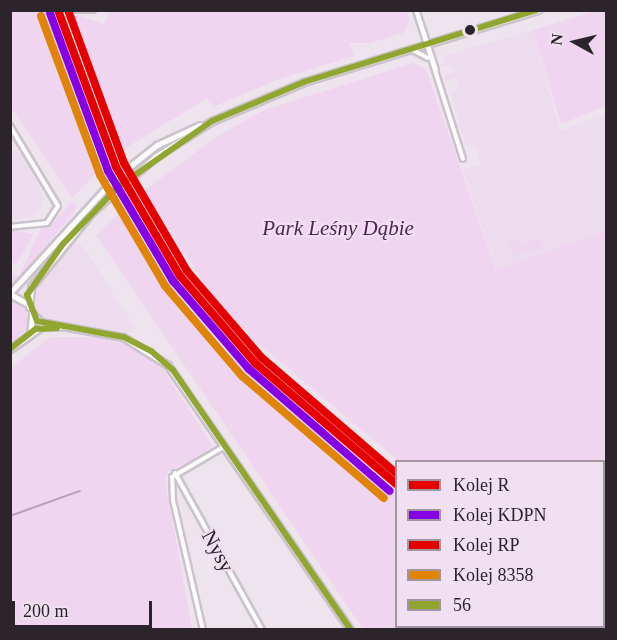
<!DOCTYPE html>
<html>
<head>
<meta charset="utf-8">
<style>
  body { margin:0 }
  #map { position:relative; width:617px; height:640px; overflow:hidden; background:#eee4ee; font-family:Georgia,serif }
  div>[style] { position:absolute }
  .built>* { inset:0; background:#eddcee }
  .green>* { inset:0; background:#f0d5f1 }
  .stream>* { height:1.5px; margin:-0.75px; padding:0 0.75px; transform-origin:0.75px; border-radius:0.75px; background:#ba9dbc }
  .roads { filter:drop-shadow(2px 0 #cbc3cb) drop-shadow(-2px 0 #cbc3cb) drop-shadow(0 2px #cbc3cb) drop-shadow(0 -2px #cbc3cb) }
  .minor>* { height:4px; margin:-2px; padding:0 2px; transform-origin:2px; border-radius:2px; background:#fcfbfc }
  .tertiary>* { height:4.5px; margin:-2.25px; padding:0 2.25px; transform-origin:2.25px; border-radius:2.25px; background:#fcfbfc }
  .bus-1>* { height:6px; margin:-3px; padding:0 3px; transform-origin:3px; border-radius:3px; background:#90a630 }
  .rail-1>* { height:8px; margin:-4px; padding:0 4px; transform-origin:4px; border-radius:4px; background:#e50000 }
  .rail-2>* { height:8px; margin:-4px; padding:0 4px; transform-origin:4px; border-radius:4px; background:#8500e5 }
  .rail-3>* { height:8px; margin:-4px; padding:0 4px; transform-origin:4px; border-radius:4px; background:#e50000 }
  .rail-4>* { height:8px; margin:-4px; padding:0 4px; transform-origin:4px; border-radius:4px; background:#df8406 }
  .dots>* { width:16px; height:16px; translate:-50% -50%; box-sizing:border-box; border:3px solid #f1e0f2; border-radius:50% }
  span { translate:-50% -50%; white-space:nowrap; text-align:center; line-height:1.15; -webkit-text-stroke:4.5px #f1e0f2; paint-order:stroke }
  .park-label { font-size:21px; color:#532257; font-style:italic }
  .street-label { font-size:21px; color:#2b252b }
  .frame { position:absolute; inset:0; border:12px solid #2b252b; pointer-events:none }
  .legend { position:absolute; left:395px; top:460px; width:210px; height:168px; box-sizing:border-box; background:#f1e0f2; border:2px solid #a295a2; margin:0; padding:8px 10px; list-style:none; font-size:18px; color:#2b252b }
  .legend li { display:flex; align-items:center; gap:12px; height:30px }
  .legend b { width:30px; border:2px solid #a295a2 }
  .north { position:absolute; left:545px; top:12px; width:60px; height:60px; -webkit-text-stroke:4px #f1e0f2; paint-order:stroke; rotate:278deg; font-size:16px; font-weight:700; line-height:24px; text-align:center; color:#2b252b }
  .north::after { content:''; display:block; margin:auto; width:21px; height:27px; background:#2b252b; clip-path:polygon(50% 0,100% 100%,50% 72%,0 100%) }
  .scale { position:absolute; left:12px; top:601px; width:140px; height:27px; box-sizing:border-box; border:3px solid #2b252b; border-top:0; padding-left:8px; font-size:18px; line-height:21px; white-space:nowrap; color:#2b252b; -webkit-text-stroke:4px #f1e0f2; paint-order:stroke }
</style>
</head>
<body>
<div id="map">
  <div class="built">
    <div style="clip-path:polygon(533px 30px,560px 131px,606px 113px,606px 231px,497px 270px,463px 170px,481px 164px,474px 145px,466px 145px,450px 92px,459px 89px,456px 79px,446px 82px,444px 75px,453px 73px,450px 65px,441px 66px,446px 55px)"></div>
    <div style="clip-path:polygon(91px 90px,133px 190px,191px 280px,250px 346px,396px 471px,396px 487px,271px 380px,195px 300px,126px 193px,84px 92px)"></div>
    <div style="clip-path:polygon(17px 149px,36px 178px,44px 201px,38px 213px,19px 219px,11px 219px,10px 150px)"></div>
    <div style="clip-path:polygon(73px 240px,83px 247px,135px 327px,132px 333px,44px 319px,37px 313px,32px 293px)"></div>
  </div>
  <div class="green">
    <div style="clip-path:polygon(110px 10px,407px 10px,410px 20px,403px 33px,369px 43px,349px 43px,354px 56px,280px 79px,215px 106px,206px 99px,124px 149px,70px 13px,104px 24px)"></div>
    <div style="clip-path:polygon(598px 10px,606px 11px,606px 106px,561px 124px,533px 30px)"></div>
    <div style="clip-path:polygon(10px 11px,46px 11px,100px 169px,72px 198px,11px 107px)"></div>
    <div style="clip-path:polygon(413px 63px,426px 69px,496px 270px,606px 231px,606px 628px,604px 462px,399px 461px,255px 341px,209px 291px,144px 191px,219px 135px,264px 110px)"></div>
    <div style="clip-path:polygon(73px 201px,77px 208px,11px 289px,11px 265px,12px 275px,20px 275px,40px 229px,54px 222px)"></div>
    <div style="clip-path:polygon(121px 212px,154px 267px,226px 351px,396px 496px,396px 626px,485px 627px,363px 629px,96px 235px)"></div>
    <div style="clip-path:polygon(11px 230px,34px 234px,16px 265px,11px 260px)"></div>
    <div style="clip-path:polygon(505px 236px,509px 243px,519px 239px,522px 245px,540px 238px,543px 248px,515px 256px)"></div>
    <div style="clip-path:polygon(11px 298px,24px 306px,29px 321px,25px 336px,11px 346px)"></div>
    <div style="clip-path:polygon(50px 337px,94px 337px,127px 345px,161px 366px,212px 445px,201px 456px,168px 472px,165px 481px,192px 629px,11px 629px,11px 368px)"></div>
  </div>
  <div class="stream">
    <div style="left:10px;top:516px;width:74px;rotate:-19.7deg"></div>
  </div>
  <div class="roads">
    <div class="minor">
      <div style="left:69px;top:10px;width:24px"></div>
      <div style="left:416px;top:10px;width:156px;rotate:72.5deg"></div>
      <div style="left:417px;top:12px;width:61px;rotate:71.9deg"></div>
      <div style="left:411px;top:49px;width:19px;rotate:28deg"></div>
      <div style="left:10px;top:126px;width:93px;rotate:59deg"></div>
      <div style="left:58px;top:206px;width:20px;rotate:123deg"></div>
      <div style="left:47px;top:223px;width:37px;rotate:174deg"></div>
      <div style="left:175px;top:473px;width:179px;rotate:61deg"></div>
      <div style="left:203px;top:630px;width:133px;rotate:-103deg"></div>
      <div style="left:173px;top:500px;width:23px;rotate:-92deg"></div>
      <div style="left:172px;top:477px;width:61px;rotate:-30.3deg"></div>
    </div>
    <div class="tertiary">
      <div style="left:10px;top:293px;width:154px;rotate:-47.6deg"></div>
      <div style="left:114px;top:179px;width:55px;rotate:-38.3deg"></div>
      <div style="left:157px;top:145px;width:47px;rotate:-24.9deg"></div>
      <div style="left:10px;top:294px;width:18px;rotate:29deg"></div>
      <div style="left:29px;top:307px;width:20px;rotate:-84deg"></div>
      <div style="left:31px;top:287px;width:97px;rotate:-50.9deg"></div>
      <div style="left:92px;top:212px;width:84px;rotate:-41.1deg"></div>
      <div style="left:155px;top:157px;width:67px;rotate:-32.3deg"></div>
      <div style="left:212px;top:121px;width:100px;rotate:-23deg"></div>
      <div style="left:304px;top:82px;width:245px;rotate:-17.1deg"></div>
      <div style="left:32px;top:313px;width:13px;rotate:45deg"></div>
      <div style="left:41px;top:322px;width:83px;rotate:10.4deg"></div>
      <div style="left:123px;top:337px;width:53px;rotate:31.9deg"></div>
      <div style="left:168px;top:365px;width:322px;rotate:55.4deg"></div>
      <div style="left:31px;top:334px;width:11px;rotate:-34deg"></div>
      <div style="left:40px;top:328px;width:20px"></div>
      <div style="left:10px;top:349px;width:24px;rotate:-35deg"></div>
      <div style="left:30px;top:335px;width:19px;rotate:-84deg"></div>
    </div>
  </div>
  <div class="bus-1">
    <div style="left:10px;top:349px;width:33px;rotate:-38deg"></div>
    <div style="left:36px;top:329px;width:21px;rotate:-3deg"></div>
    <div style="left:351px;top:630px;width:315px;rotate:-124.4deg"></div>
    <div style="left:173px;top:370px;width:29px;rotate:-139deg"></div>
    <div style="left:151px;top:351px;width:31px;rotate:-153deg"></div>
    <div style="left:123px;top:337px;width:87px;rotate:-169.5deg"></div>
    <div style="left:37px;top:321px;width:28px;rotate:-111deg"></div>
    <div style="left:27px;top:295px;width:62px;rotate:-54.8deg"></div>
    <div style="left:63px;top:244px;width:79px;rotate:-46deg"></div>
    <div style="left:118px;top:187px;width:115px;rotate:-35.1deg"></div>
    <div style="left:212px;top:121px;width:100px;rotate:-23deg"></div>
    <div style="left:304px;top:82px;width:243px;rotate:-17.2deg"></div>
  </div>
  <div class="rail-1">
    <div style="left:58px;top:10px;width:167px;rotate:69.7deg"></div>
    <div style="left:116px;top:167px;width:126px;rotate:59.6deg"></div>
    <div style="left:180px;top:276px;width:115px;rotate:49.2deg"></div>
    <div style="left:255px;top:363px;width:186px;rotate:40.6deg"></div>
  </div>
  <div class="rail-2">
    <div style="left:50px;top:13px;width:168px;rotate:69.8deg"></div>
    <div style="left:108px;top:171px;width:128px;rotate:59.4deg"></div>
    <div style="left:173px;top:281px;width:116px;rotate:49.2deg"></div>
    <div style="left:249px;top:369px;width:186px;rotate:40.9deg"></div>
  </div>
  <div class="rail-3">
    <div style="left:68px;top:10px;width:163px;rotate:69.9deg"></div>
    <div style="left:124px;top:163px;width:125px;rotate:59.7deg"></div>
    <div style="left:187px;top:271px;width:113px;rotate:49.3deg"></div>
    <div style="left:261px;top:357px;width:178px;rotate:40.7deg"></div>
  </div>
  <div class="rail-4">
    <div style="left:41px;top:16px;width:170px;rotate:69.6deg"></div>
    <div style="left:100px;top:175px;width:129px;rotate:59.6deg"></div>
    <div style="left:165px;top:286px;width:118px;rotate:49.5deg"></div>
    <div style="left:242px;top:376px;width:187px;rotate:40.7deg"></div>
  </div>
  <div class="dots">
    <div style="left:470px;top:30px;background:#2b252b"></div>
  </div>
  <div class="park-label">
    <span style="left:338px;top:228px">Park Leśny Dąbie</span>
  </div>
  <div class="street-label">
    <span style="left:218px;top:551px;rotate:61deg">Nysy</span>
  </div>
  <div class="frame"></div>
  <ul class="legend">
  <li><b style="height:8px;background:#e50000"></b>Kolej R</li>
  <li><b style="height:8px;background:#8500e5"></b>Kolej KDPN</li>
  <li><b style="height:8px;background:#e50000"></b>Kolej RP</li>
  <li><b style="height:8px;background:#df8406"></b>Kolej 8358</li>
  <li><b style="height:8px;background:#90a630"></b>56</li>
  </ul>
  <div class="north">N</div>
  <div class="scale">200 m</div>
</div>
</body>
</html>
